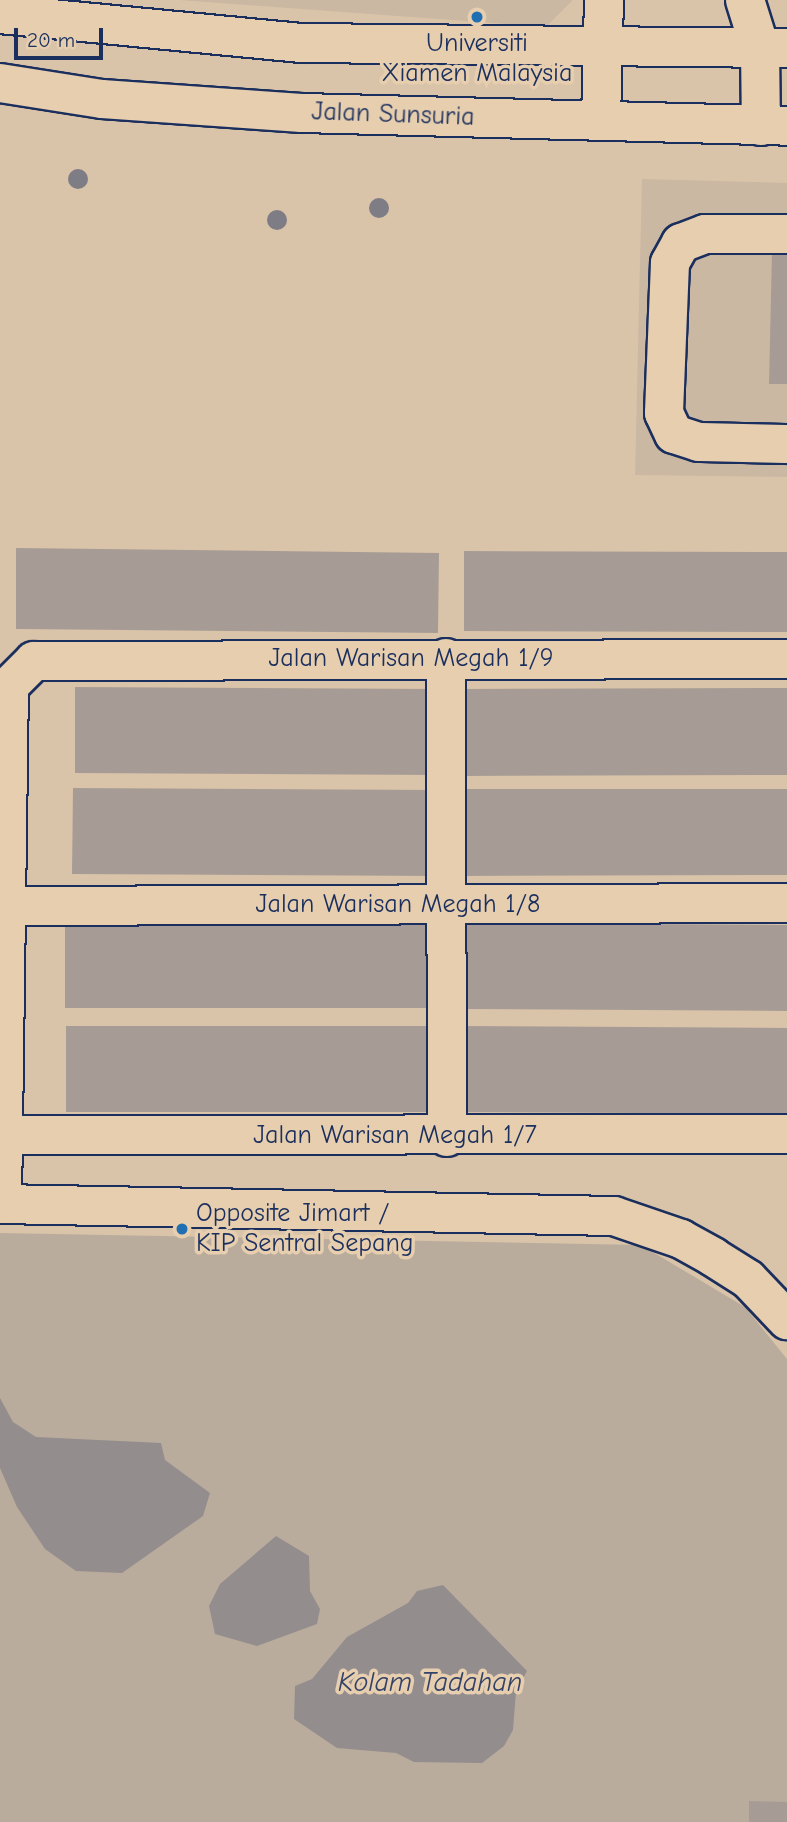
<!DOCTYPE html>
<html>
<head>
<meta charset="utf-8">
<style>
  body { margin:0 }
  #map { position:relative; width:787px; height:1822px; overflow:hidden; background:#dac4a9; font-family:"Comic Neue",sans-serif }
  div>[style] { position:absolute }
  .built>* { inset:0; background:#cbb8a3 }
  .green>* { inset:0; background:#baac9c }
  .water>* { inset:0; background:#948d8e }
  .building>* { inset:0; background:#a79c95 }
  .roads { filter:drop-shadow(2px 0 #1b2f5e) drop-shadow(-2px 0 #1b2f5e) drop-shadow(0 2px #1b2f5e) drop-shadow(0 -2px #1b2f5e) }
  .minor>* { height:38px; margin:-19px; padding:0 19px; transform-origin:19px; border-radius:19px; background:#e6ceae }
  .trees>* { width:20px; height:20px; margin:-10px; border-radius:50%; background:#7e7c85 }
  .dots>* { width:19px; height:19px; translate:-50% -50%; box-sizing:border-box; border:4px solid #e6ceae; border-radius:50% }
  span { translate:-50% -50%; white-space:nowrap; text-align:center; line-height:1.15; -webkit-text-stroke:7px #e6ceae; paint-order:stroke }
  .poi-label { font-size:26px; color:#1b2f5e }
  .left { translate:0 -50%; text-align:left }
  .street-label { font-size:26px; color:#1b2f5e }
  .water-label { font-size:28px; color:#334268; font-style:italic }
  .scale { position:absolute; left:14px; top:28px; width:89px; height:32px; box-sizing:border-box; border:4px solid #1b2f5e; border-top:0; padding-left:9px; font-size:21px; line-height:24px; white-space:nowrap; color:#1b2f5e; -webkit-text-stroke:5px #e6ceae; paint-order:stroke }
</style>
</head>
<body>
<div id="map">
  <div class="built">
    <div style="clip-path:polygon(179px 0,573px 0,546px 27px)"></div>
    <div style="clip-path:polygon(642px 179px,787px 183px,787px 477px,635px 475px)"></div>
  </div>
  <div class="green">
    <div style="clip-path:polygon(0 1233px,641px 1245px,745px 1307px,787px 1359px,787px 1822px,0 1822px)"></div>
  </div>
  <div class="water">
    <div style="clip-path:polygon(0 1398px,13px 1422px,36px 1437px,161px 1443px,165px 1460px,210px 1493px,203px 1516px,122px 1573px,76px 1571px,45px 1549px,17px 1507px,0 1468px)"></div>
    <div style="clip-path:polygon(276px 1536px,309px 1556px,310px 1591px,320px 1609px,317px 1624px,257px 1646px,215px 1634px,209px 1606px,220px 1584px)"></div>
    <div style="clip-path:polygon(443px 1585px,527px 1671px,516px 1691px,513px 1730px,504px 1746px,482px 1763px,414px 1762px,396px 1753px,337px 1748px,294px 1719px,295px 1686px,312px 1679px,347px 1637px,408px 1603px,417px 1591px)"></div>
  </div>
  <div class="building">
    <div style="clip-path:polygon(772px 251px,787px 251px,787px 384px,769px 384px)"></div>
    <div style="clip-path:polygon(16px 548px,439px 553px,438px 633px,16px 629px)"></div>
    <div style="clip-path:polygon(464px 551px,787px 552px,787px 632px,464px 631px)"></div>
    <div style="clip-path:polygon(75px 687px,439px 689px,439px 775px,75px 773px)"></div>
    <div style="clip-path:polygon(787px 688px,787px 775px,463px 776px,463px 689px)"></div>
    <div style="clip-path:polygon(73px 788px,437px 790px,436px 876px,72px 874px)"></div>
    <div style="clip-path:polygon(464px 789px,787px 789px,787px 875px,464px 876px)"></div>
    <div style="clip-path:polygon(65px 922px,440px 922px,440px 1008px,65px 1008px)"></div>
    <div style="clip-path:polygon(464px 923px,787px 925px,787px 1011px,463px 1009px)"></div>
    <div style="clip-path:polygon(66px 1026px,441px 1026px,441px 1112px,66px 1112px)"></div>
    <div style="clip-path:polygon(463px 1026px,787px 1028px,787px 1114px,462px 1112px)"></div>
    <div style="clip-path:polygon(749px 1801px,787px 1802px,787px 1822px,749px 1822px)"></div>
  </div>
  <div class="roads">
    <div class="minor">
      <div style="left:745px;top:0;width:50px;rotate:72.6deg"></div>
      <div style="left:760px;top:48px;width:78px;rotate:89.3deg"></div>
      <div style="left:0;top:14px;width:304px;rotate:5.5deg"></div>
      <div style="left:303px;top:43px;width:484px;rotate:0.6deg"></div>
      <div style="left:0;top:83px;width:103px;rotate:8.9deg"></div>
      <div style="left:102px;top:99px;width:200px;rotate:4deg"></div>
      <div style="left:302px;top:113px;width:485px;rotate:1.5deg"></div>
      <div style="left:601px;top:121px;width:121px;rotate:-88.6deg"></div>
      <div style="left:787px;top:234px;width:82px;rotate:180deg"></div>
      <div style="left:705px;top:234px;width:26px;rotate:159deg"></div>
      <div style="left:681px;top:243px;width:23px;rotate:119deg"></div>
      <div style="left:670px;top:263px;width:150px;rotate:92.3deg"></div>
      <div style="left:664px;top:413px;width:23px;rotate:65deg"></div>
      <div style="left:674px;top:434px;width:26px;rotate:18deg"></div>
      <div style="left:699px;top:442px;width:88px;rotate:1.3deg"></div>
      <div style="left:446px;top:658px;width:479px;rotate:89.9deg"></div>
      <div style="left:9px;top:906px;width:778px;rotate:-0.22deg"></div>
      <div style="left:2px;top:1135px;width:785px;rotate:-0.07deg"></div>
      <div style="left:0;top:1204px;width:614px;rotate:1.12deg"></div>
      <div style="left:614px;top:1216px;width:71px;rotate:18.9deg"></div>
      <div style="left:681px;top:1239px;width:37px;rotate:29deg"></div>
      <div style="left:713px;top:1257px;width:41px;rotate:32.2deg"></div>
      <div style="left:748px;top:1279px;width:57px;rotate:46.4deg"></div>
      <div style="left:2px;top:1204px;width:518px;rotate:-89.23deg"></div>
      <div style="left:9px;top:686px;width:35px;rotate:-45deg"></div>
      <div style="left:34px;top:661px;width:753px;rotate:-0.15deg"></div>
    </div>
  </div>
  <div class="trees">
    <div style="left:78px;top:179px"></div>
    <div style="left:379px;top:208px"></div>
    <div style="left:277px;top:220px"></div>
  </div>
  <div class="dots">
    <div style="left:477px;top:17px;background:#1f6fb2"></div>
    <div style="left:182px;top:1229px;background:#1f6fb2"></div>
  </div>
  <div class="poi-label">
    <span style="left:477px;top:59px">Universiti<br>Xiamen Malaysia</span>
    <span class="left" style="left:196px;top:1229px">Opposite Jimart /<br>KIP Sentral Sepang</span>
  </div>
  <div class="street-label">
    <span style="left:393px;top:115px;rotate:2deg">Jalan Sunsuria</span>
    <span style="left:411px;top:659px">Jalan Warisan Megah 1/9</span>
    <span style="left:398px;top:905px">Jalan Warisan Megah 1/8</span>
    <span style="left:395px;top:1136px">Jalan Warisan Megah 1/7</span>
  </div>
  <div class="water-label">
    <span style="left:430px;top:1682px">Kolam Tadahan</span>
  </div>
  <div class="scale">20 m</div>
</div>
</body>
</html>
